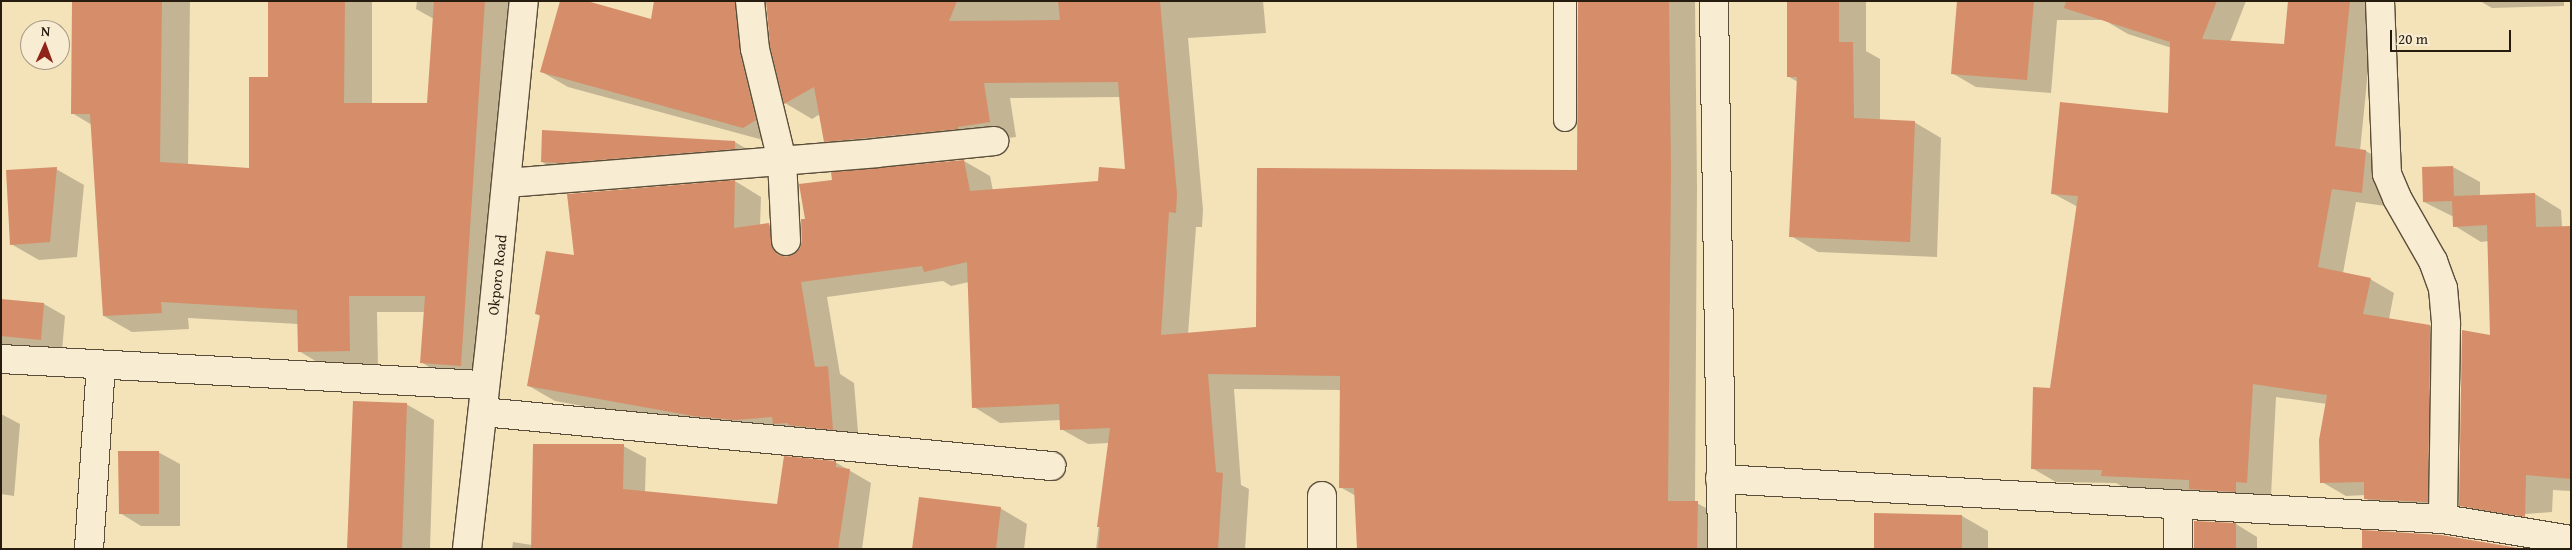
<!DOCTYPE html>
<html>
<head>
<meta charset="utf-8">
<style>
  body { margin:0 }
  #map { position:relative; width:2572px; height:550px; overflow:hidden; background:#f4e2b9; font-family:"Gentium Book Plus",serif }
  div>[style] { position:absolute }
  .shadow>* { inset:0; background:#0003 }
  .building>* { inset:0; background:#d58e69 }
  .roads { filter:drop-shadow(1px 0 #5a4e3a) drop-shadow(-1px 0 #5a4e3a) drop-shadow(0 1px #5a4e3a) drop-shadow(0 -1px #5a4e3a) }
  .lane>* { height:22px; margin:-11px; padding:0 11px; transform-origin:11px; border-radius:11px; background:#f8ecd2 }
  .street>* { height:28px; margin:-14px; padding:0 14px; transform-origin:14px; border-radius:14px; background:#f8ecd2 }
  .secondary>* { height:28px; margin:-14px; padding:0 14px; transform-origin:14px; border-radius:14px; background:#f8ecd2 }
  span { translate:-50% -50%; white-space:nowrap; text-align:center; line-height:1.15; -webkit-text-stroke:4.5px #f8ecd2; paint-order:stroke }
  .street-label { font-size:15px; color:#261c0f }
  .frame { position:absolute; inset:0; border:2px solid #261c0f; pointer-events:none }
  .north { position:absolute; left:20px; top:20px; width:50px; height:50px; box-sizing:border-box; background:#f8ecd2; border:1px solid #a49984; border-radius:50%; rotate:2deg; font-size:14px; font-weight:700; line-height:20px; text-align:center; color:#261c0f }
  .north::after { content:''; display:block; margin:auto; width:18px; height:22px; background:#8f2418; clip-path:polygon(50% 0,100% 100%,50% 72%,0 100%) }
  .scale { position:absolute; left:2390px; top:30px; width:121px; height:22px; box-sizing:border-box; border:2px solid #261c0f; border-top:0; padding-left:6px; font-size:15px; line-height:18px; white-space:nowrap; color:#261c0f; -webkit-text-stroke:4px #f8ecd2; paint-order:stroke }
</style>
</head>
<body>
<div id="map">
  <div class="shadow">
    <div style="clip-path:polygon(74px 1px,190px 1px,188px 165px,251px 169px,269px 78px,269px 1px,372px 1px,372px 104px,428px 104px,434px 19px,416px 9px,417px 1px,514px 1px,488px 381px,449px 379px,421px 362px,425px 312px,377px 312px,378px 366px,327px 368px,299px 351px,298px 324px,188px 318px,189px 329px,132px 332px,104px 316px,92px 125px,72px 113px)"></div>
    <div style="clip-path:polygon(655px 1px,1263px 1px,1266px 33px,1188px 38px,1203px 210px,1202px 227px,1196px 227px,1188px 334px,1257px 328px,1578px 171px,1579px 1px,1695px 1px,1697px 187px,1695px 502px,1724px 518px,1723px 549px,1358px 549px,1356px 496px,1340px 487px,1341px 390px,1234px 389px,1241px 485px,1249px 489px,1245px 549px,1096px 549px,1109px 443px,1088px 444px,1061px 429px,1061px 420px,1000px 423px,974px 407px,969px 282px,951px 286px,943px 281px,827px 297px,840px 374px,854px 383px,859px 444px,721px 431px,555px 401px,529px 386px,541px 317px,536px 313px,575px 257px,735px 181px,761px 197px,760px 226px,769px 225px,796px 240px,797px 253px,801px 248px,802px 221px,964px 161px,990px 176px,993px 191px,1099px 182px,1127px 170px,1121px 97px,1010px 98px,1016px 137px,852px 156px,825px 141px,820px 114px,812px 119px,785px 103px,772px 46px,767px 4px,762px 9px,770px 142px,568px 87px,542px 72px,652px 21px)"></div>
    <div style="clip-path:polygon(1789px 1px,1866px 1px,1866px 51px,1880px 59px,1880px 120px,1914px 122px,1941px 138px,1937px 257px,1818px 252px,1791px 236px,1798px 82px,1789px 77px)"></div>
    <div style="clip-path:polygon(1958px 1px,2246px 1px,2230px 42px,2285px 46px,2289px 1px,2375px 1px,2360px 151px,2366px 151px,2390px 165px,2386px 206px,2356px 202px,2343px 273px,2370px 279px,2394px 293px,2389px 319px,2430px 326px,2454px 340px,2451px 516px,2389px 512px,2365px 498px,2365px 495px,2346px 496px,2322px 482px,2327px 404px,2276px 397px,2271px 496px,2127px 489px,2116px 483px,2056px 482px,2032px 468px,2051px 389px,2078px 207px,2052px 193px,2169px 114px,2172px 48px,2128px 34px,2104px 20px,2057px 20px,2051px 93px,1976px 87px,1952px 73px)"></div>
    <div style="clip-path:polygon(2480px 1px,2564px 1px,2564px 6px,2492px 8px)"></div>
    <div style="clip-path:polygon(544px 131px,735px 142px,755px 154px,563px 173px,542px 162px)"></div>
    <div style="clip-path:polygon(2453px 167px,2480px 182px,2480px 196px,2535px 194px,2561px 210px,2562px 227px,2571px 227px,2571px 491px,2553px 490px,2552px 512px,2487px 517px,2460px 501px,2491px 336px,2489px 241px,2481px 242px,2455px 226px,2454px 217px,2424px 202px,2423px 168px)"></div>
    <div style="clip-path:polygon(56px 169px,84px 185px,77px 257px,39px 260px,11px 244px)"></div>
    <div style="clip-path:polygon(1px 300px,44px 304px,65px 316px,62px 351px,1px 345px)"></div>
    <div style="clip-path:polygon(406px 404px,434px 420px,430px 549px,348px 549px)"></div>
    <div style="clip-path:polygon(1px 414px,20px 424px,14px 496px,1px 494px)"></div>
    <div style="clip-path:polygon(623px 446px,646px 458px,645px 492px,778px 506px,835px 462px,871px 483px,862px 549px,512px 549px,513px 542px,532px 545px)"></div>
    <div style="clip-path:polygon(158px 452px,180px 464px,180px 526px,141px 526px,120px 513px)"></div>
    <div style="clip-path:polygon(1000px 508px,1027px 524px,1024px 549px,914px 549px)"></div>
    <div style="clip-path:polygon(1875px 515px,1962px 516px,1988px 531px,1988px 549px,1875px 549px)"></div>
    <div style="clip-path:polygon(2236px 524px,2257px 537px,2257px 549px,2195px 549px)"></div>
  </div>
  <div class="building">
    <div style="clip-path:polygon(72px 1px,162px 1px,160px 162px,249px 168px,249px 77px,268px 77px,268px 1px,345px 1px,344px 103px,427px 103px,434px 1px,485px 1px,461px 366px,420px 363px,425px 296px,349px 296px,350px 351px,298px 352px,297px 310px,161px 302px,162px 313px,103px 316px,90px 114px,71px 114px)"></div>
    <div style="clip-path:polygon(560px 1px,587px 1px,651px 19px,654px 1px,735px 1px,740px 53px,756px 120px,743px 128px,540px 72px)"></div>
    <div style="clip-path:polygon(766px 1px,957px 1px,949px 21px,1060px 20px,1058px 1px,1160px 1px,1177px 194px,1176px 213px,1169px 212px,1161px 335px,1256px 327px,1257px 168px,1577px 170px,1578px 1px,1669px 1px,1671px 171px,1668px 501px,1698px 501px,1697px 549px,1357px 549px,1354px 488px,1339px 488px,1340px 376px,1208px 374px,1216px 472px,1223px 473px,1218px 549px,1098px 549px,1100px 527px,1097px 527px,1110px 428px,1060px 430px,1059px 404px,972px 408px,967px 262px,924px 272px,922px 266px,801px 282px,815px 367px,828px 366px,833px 430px,788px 425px,788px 423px,773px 424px,772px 417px,735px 420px,693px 416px,527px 386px,540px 315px,535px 314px,546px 251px,574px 255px,567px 194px,735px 180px,734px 228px,769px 223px,773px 249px,778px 255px,786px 257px,795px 254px,800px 248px,802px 241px,801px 219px,805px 219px,799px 184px,832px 180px,831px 172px,964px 160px,970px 191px,1098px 181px,1099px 167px,1125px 169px,1118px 82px,984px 83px,990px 122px,958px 127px,958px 129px,824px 142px,814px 87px,784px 104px,770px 46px)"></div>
    <div style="clip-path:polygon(1787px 1px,1839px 1px,1839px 42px,1853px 42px,1854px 118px,1915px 121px,1910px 242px,1789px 237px,1797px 77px,1787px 77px)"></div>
    <div style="clip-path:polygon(1957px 1px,2034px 1px,2027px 80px,1951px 74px)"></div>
    <div style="clip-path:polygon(2066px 1px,2217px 1px,2202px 39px,2284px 44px,2288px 1px,2350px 1px,2335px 146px,2366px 150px,2362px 193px,2332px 189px,2318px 267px,2371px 278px,2363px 314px,2430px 325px,2428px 502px,2364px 499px,2364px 482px,2320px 483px,2319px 440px,2327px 395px,2253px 384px,2247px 483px,2236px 482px,2236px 492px,2189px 489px,2189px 480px,2101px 476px,2102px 470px,2031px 469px,2033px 387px,2050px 388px,2078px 196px,2051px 194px,2060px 102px,2168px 113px,2170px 42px,2064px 8px)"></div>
    <div style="clip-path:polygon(542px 130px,735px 141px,735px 149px,561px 163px,541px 162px)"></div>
    <div style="clip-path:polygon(2453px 166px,2454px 196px,2535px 193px,2536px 227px,2571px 226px,2571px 479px,2526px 475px,2525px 517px,2459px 506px,2462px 330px,2490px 335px,2487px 225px,2453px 227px,2452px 201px,2423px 202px,2422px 167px)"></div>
    <div style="clip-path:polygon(57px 167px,50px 242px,10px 245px,6px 170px)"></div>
    <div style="clip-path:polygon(1px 299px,44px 303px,41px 340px,1px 336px)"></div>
    <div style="clip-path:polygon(353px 401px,407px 403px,402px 549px,347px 549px)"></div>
    <div style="clip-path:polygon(533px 444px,624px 444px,623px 489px,777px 504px,784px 456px,836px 461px,836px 467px,850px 469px,838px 549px,531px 549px)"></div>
    <div style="clip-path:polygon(118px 451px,159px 451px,159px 514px,119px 514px)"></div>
    <div style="clip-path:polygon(919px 497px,1001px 507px,996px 549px,912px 549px)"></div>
    <div style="clip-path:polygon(1874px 513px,1962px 515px,1962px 549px,1874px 549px)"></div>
    <div style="clip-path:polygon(2194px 521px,2236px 523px,2236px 549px,2194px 549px)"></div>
    <div style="clip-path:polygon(2362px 530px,2441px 535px,2524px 549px,2362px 549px)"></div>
  </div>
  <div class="roads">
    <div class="lane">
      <div style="left:1565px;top:120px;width:119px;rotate:-90deg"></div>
    </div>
    <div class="street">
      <div style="left:750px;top:1px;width:48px;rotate:84.1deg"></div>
      <div style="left:755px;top:49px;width:115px;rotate:76.4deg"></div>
      <div style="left:782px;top:161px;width:80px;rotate:87.1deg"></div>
      <div style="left:1714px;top:1px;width:548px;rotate:89.16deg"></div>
      <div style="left:2380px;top:1px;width:173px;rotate:87.7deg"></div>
      <div style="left:2387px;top:174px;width:26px;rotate:67deg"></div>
      <div style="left:2397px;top:198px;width:73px;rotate:60.3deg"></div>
      <div style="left:2433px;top:261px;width:29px;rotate:70deg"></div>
      <div style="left:2443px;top:288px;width:36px;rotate:85deg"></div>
      <div style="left:2446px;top:324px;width:195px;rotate:90.9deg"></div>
      <div style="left:507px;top:183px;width:370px;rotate:-4.6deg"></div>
      <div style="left:876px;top:153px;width:119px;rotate:-5.8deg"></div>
      <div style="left:1px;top:359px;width:485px;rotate:3.1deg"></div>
      <div style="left:483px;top:412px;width:571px;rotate:5.43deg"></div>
      <div style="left:1720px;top:479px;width:724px;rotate:3.17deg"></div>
      <div style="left:2443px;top:519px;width:130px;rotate:9.3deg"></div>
      <div style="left:89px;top:549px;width:185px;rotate:-86.3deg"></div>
      <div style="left:1322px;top:549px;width:53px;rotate:-90deg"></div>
      <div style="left:2178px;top:549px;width:44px;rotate:-90deg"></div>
    </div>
    <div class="secondary">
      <div style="left:467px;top:549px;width:215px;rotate:-83.6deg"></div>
      <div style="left:491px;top:335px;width:336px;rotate:-84.4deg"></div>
    </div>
  </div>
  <div class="street-label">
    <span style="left:497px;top:275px;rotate:-84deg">Okporo Road</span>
  </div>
  <div class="frame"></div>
  <div class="north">N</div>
  <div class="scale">20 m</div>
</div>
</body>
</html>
